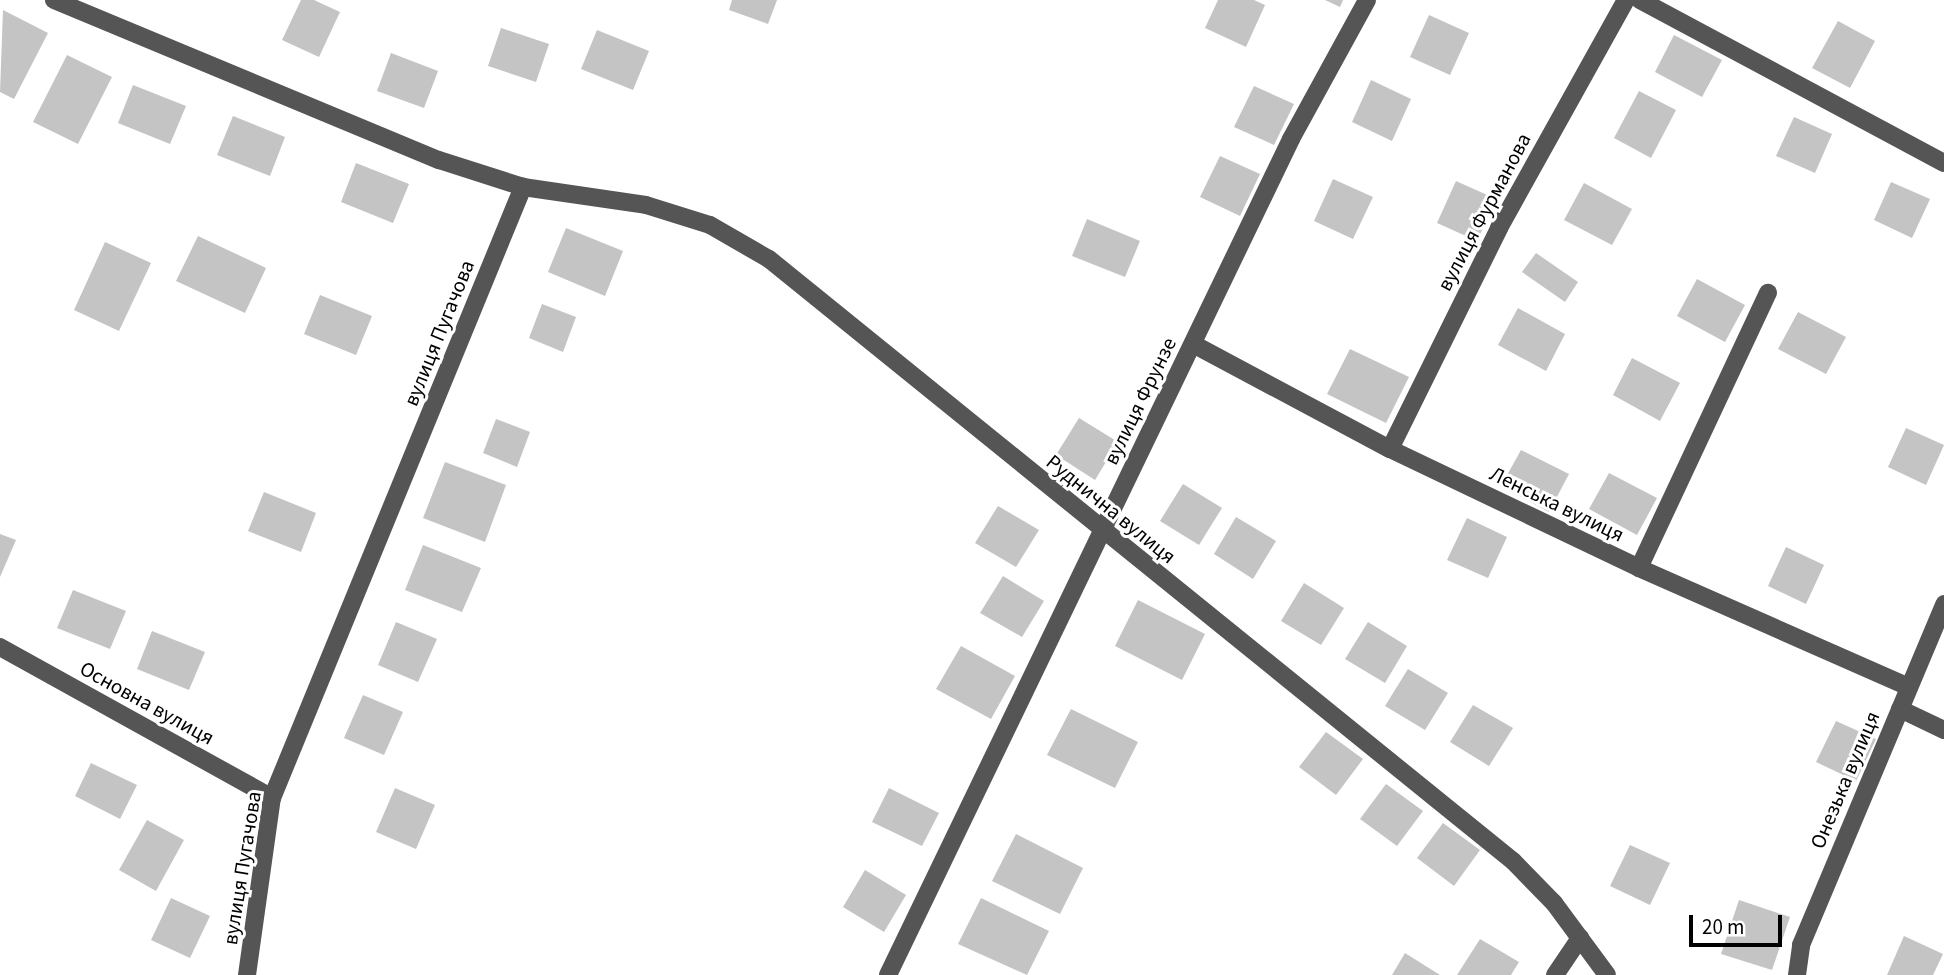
<!DOCTYPE html>
<html>
<head>
<meta charset="utf-8">
<style>
  body { margin:0 }
  #map { position:relative; width:1944px; height:975px; overflow:hidden; background:#fff; font-family:"Source Sans 3",sans-serif }
  div>[style] { position:absolute }
  .building>* { inset:0; background:#c4c4c4 }
  .minor>* { height:18px; margin:-9px; padding:0 9px; transform-origin:9px; border-radius:9px; background:#555 }
  span { translate:-50% -50%; white-space:nowrap; text-align:center; line-height:1.15; -webkit-text-stroke:6px #fff; paint-order:stroke }
  .street-label { font-size:21px; color:#000 }
  .scale { position:absolute; left:1689px; top:915px; width:93px; height:32px; box-sizing:border-box; border:4px solid #000; border-top:0; padding-left:9px; font-size:21px; line-height:24px; white-space:nowrap; color:#000; -webkit-text-stroke:5px #fff; paint-order:stroke }
</style>
</head>
<body>
<div id="map">
  <div class="building">
    <div style="clip-path:polygon(301px 0,314px 0,340px 12px,319px 57px,282px 40px)"></div>
    <div style="clip-path:polygon(732px 0,777px 0,768px 24px,729px 10px)"></div>
    <div style="clip-path:polygon(1218px 0,1254px 0,1265px 5px,1246px 47px,1205px 28px)"></div>
    <div style="clip-path:polygon(1325px 0,1343px 0,1340px 7px)"></div>
    <div style="clip-path:polygon(3px 10px,48px 33px,14px 99px,0 92px)"></div>
    <div style="clip-path:polygon(1429px 15px,1469px 33px,1450px 75px,1410px 57px)"></div>
    <div style="clip-path:polygon(1838px 21px,1875px 41px,1850px 88px,1812px 68px)"></div>
    <div style="clip-path:polygon(501px 28px,549px 44px,536px 82px,488px 66px)"></div>
    <div style="clip-path:polygon(597px 30px,649px 51px,633px 90px,581px 69px)"></div>
    <div style="clip-path:polygon(1674px 35px,1722px 60px,1702px 97px,1655px 72px)"></div>
    <div style="clip-path:polygon(391px 53px,438px 71px,424px 108px,377px 91px)"></div>
    <div style="clip-path:polygon(67px 55px,112px 77px,78px 144px,33px 122px)"></div>
    <div style="clip-path:polygon(1371px 80px,1411px 99px,1392px 141px,1352px 122px)"></div>
    <div style="clip-path:polygon(133px 85px,186px 106px,170px 144px,118px 123px)"></div>
    <div style="clip-path:polygon(1254px 86px,1294px 104px,1274px 145px,1234px 127px)"></div>
    <div style="clip-path:polygon(1639px 91px,1676px 110px,1651px 158px,1614px 138px)"></div>
    <div style="clip-path:polygon(233px 116px,285px 137px,270px 176px,217px 155px)"></div>
    <div style="clip-path:polygon(1794px 117px,1832px 134px,1815px 173px,1776px 156px)"></div>
    <div style="clip-path:polygon(1220px 156px,1260px 174px,1240px 216px,1200px 197px)"></div>
    <div style="clip-path:polygon(356px 163px,409px 184px,393px 223px,341px 202px)"></div>
    <div style="clip-path:polygon(1333px 179px,1373px 197px,1353px 239px,1314px 221px)"></div>
    <div style="clip-path:polygon(1456px 181px,1496px 199px,1477px 241px,1437px 223px)"></div>
    <div style="clip-path:polygon(1891px 182px,1930px 199px,1912px 238px,1874px 220px)"></div>
    <div style="clip-path:polygon(1584px 183px,1632px 209px,1612px 245px,1564px 220px)"></div>
    <div style="clip-path:polygon(1087px 219px,1140px 241px,1125px 277px,1072px 256px)"></div>
    <div style="clip-path:polygon(566px 228px,623px 251px,605px 296px,548px 272px)"></div>
    <div style="clip-path:polygon(198px 236px,266px 268px,245px 313px,176px 281px)"></div>
    <div style="clip-path:polygon(105px 242px,151px 263px,119px 331px,74px 310px)"></div>
    <div style="clip-path:polygon(1536px 253px,1578px 282px,1565px 302px,1522px 272px)"></div>
    <div style="clip-path:polygon(1697px 279px,1745px 305px,1725px 342px,1677px 316px)"></div>
    <div style="clip-path:polygon(320px 295px,372px 316px,356px 355px,304px 334px)"></div>
    <div style="clip-path:polygon(542px 304px,576px 317px,563px 352px,529px 338px)"></div>
    <div style="clip-path:polygon(1518px 308px,1565px 334px,1546px 371px,1498px 345px)"></div>
    <div style="clip-path:polygon(1798px 312px,1846px 337px,1826px 374px,1778px 349px)"></div>
    <div style="clip-path:polygon(1350px 349px,1409px 377px,1386px 423px,1327px 394px)"></div>
    <div style="clip-path:polygon(1632px 358px,1680px 383px,1660px 421px,1613px 395px)"></div>
    <div style="clip-path:polygon(1079px 418px,1118px 442px,1095px 480px,1056px 455px)"></div>
    <div style="clip-path:polygon(496px 419px,530px 432px,517px 467px,483px 453px)"></div>
    <div style="clip-path:polygon(1906px 428px,1944px 445px,1926px 485px,1888px 467px)"></div>
    <div style="clip-path:polygon(1521px 450px,1569px 474px,1549px 512px,1501px 486px)"></div>
    <div style="clip-path:polygon(445px 462px,506px 485px,485px 542px,423px 518px)"></div>
    <div style="clip-path:polygon(1609px 473px,1657px 498px,1637px 535px,1589px 509px)"></div>
    <div style="clip-path:polygon(1183px 484px,1222px 508px,1199px 545px,1160px 521px)"></div>
    <div style="clip-path:polygon(264px 492px,316px 513px,301px 552px,248px 531px)"></div>
    <div style="clip-path:polygon(998px 506px,1039px 530px,1016px 567px,975px 543px)"></div>
    <div style="clip-path:polygon(1236px 517px,1276px 541px,1253px 579px,1214px 554px)"></div>
    <div style="clip-path:polygon(1467px 518px,1507px 537px,1488px 578px,1447px 560px)"></div>
    <div style="clip-path:polygon(0 534px,16px 540px,0 577px)"></div>
    <div style="clip-path:polygon(423px 545px,481px 568px,462px 612px,405px 590px)"></div>
    <div style="clip-path:polygon(1786px 547px,1824px 565px,1806px 604px,1768px 586px)"></div>
    <div style="clip-path:polygon(1003px 576px,1044px 601px,1022px 637px,980px 613px)"></div>
    <div style="clip-path:polygon(1304px 583px,1344px 608px,1321px 645px,1281px 621px)"></div>
    <div style="clip-path:polygon(73px 590px,126px 611px,110px 649px,57px 628px)"></div>
    <div style="clip-path:polygon(1138px 600px,1205px 634px,1182px 680px,1115px 646px)"></div>
    <div style="clip-path:polygon(396px 622px,437px 639px,418px 682px,378px 665px)"></div>
    <div style="clip-path:polygon(1368px 622px,1407px 646px,1385px 683px,1345px 659px)"></div>
    <div style="clip-path:polygon(152px 631px,205px 652px,189px 690px,137px 669px)"></div>
    <div style="clip-path:polygon(961px 646px,1015px 676px,991px 719px,936px 689px)"></div>
    <div style="clip-path:polygon(1408px 669px,1448px 693px,1425px 730px,1385px 706px)"></div>
    <div style="clip-path:polygon(363px 695px,403px 712px,384px 755px,344px 738px)"></div>
    <div style="clip-path:polygon(1473px 705px,1513px 728px,1489px 766px,1450px 742px)"></div>
    <div style="clip-path:polygon(1071px 709px,1138px 742px,1115px 788px,1047px 755px)"></div>
    <div style="clip-path:polygon(1836px 721px,1876px 739px,1856px 781px,1816px 762px)"></div>
    <div style="clip-path:polygon(1326px 732px,1363px 759px,1336px 795px,1299px 767px)"></div>
    <div style="clip-path:polygon(91px 763px,137px 785px,120px 819px,75px 796px)"></div>
    <div style="clip-path:polygon(1386px 784px,1423px 811px,1397px 846px,1360px 819px)"></div>
    <div style="clip-path:polygon(395px 788px,435px 805px,416px 849px,376px 832px)"></div>
    <div style="clip-path:polygon(889px 788px,939px 813px,922px 846px,872px 822px)"></div>
    <div style="clip-path:polygon(147px 820px,184px 840px,156px 891px,119px 870px)"></div>
    <div style="clip-path:polygon(1443px 823px,1480px 850px,1454px 886px,1417px 858px)"></div>
    <div style="clip-path:polygon(1016px 834px,1083px 868px,1060px 914px,992px 881px)"></div>
    <div style="clip-path:polygon(1630px 845px,1670px 863px,1650px 905px,1610px 886px)"></div>
    <div style="clip-path:polygon(865px 870px,906px 895px,884px 932px,843px 907px)"></div>
    <div style="clip-path:polygon(171px 898px,210px 916px,190px 958px,151px 940px)"></div>
    <div style="clip-path:polygon(981px 898px,1049px 931px,1027px 975px,958px 944px)"></div>
    <div style="clip-path:polygon(1739px 900px,1790px 917px,1772px 970px,1721px 954px)"></div>
    <div style="clip-path:polygon(1904px 936px,1943px 954px,1933px 975px,1887px 975px)"></div>
    <div style="clip-path:polygon(1480px 939px,1519px 962px,1511px 975px,1457px 975px)"></div>
    <div style="clip-path:polygon(1405px 953px,1440px 975px,1392px 975px)"></div>
  </div>
  <div class="minor">
    <div style="left:54px;top:0;width:417px;rotate:22.6deg"></div>
    <div style="left:439px;top:160px;width:88px;rotate:17.8deg"></div>
    <div style="left:523px;top:187px;width:124px;rotate:8.3deg"></div>
    <div style="left:646px;top:205px;width:67px;rotate:17.4deg"></div>
    <div style="left:710px;top:225px;width:68px;rotate:30deg"></div>
    <div style="left:769px;top:259px;width:957px;rotate:38.98deg"></div>
    <div style="left:1513px;top:861px;width:59px;rotate:45.7deg"></div>
    <div style="left:1554px;top:903px;width:89px;rotate:53.6deg"></div>
    <div style="left:1640px;top:0;width:345px;rotate:28.2deg"></div>
    <div style="left:1193px;top:344px;width:223px;rotate:28.1deg"></div>
    <div style="left:1390px;top:449px;width:276px;rotate:25.5deg"></div>
    <div style="left:1639px;top:568px;width:295px;rotate:23.8deg"></div>
    <div style="left:1390px;top:449px;width:246px;rotate:-63.7deg"></div>
    <div style="left:1499px;top:228px;width:261px;rotate:-60.9deg"></div>
    <div style="left:1639px;top:568px;width:304px;rotate:-64.9deg"></div>
    <div style="left:0;top:647px;width:311px;rotate:29deg"></div>
    <div style="left:1900px;top:709px;width:49px;rotate:25.5deg"></div>
    <div style="left:247px;top:975px;width:179px;rotate:-82deg"></div>
    <div style="left:272px;top:798px;width:661px;rotate:-67.67deg"></div>
    <div style="left:888px;top:975px;width:928px;rotate:-64.26deg"></div>
    <div style="left:1291px;top:139px;width:158px;rotate:-61.3deg"></div>
    <div style="left:1555px;top:975px;width:45px;rotate:-56deg"></div>
    <div style="left:1797px;top:975px;width:30px;rotate:-82deg"></div>
    <div style="left:1801px;top:945px;width:370px;rotate:-67.2deg"></div>
  </div>
  <div class="street-label">
    <span style="left:1484px;top:212px;rotate:-62deg">вулиця Фурманова</span>
    <span style="left:439px;top:333px;rotate:-68deg">вулиця Пугачова</span>
    <span style="left:1140px;top:401px;rotate:-64deg">вулиця Фрунзе</span>
    <span style="left:1557px;top:504px;rotate:26deg">Ленська вулиця</span>
    <span style="left:1111px;top:509px;rotate:39deg">Руднична вулиця</span>
    <span style="left:147px;top:703px;rotate:29deg">Основна вулиця</span>
    <span style="left:1845px;top:780px;rotate:-67deg">Онезька вулиця</span>
    <span style="left:242px;top:868px;rotate:-81deg">вулиця Пугачова</span>
  </div>
  <div class="scale">20 m</div>
</div>
</body>
</html>
